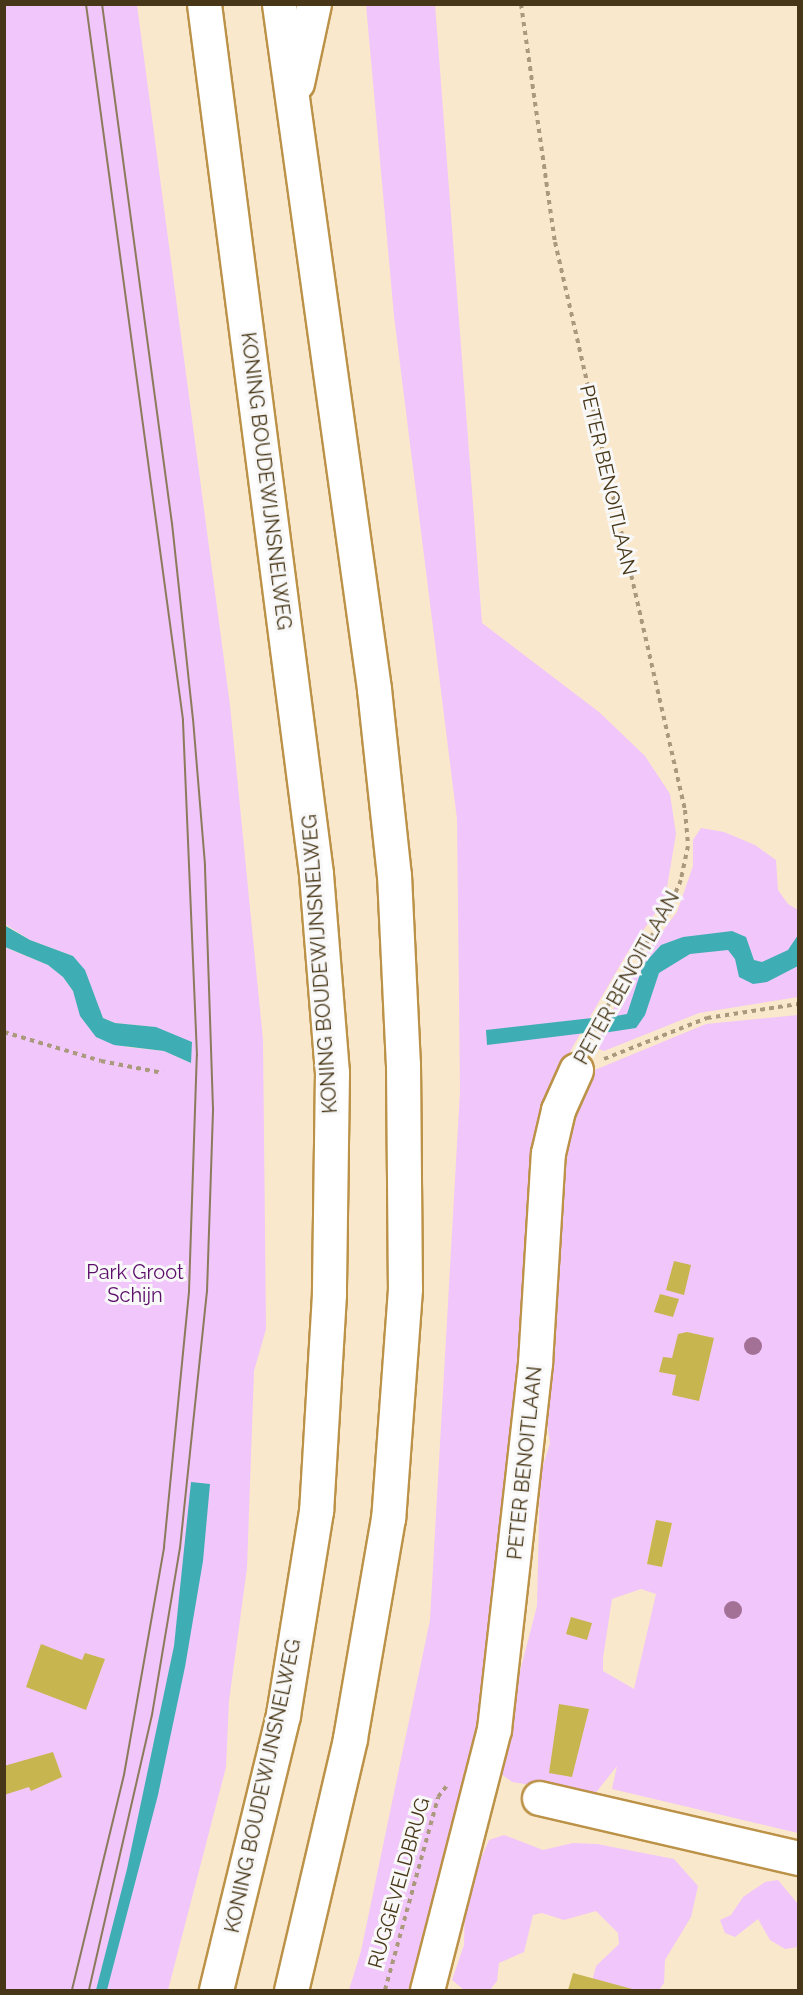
<!DOCTYPE html>
<html>
<head>
<meta charset="utf-8">
<style>
  body { margin:0 }
  #map { position:relative; width:803px; height:1995px; overflow:hidden; background:#fae8cc; font-family:Raleway,sans-serif }
  div>[style] { position:absolute }
  .green>* { inset:0; background:#f1c6fa }
  .water>* { inset:0; background:#3faeb4 }
  .building>* { inset:0; background:#c7b650 }
  .path>* { height:4px; margin-top:-2px; transform-origin:0; background:repeating-linear-gradient(90deg,#aa997c 0 4.5px,transparent 0 9px) }
  .roads { filter:drop-shadow(2px 0 #bb9248) drop-shadow(-2px 0 #bb9248) drop-shadow(0 2px #bb9248) drop-shadow(0 -2px #bb9248) }
  .minor>* { height:33px; margin:-16.5px; padding:0 16.5px; transform-origin:16.5px; border-radius:16.5px; background:#fff }
  .motorway>* { height:33px; margin:-16.5px; padding:0 16.5px; transform-origin:16.5px; border-radius:16.5px; background:#fff }
  .tram>* { height:1.5px; margin:-0.75px; padding:0 0.75px; transform-origin:0.75px; border-radius:0.75px; background:#8b7a5c }
  .trees>* { width:18px; height:18px; margin:-9px; border-radius:50%; background:#a37096 }
  span { translate:-50% -50%; white-space:nowrap; text-align:center; line-height:1.15; -webkit-text-stroke:6px #f8f8f8; paint-order:stroke }
  .street-label { font-size:20px; color:#473617 }
  .park-label { font-size:20px; color:#5b0d6a }
  .frame { position:absolute; inset:0; border:6px solid #473617; pointer-events:none }
</style>
</head>
<body>
<div id="map">
  <div class="green">
    <div style="clip-path:polygon(435px 4px,482px 623px,599px 712px,645px 756px,670px 794px,676px 834px,665px 899px,626px 955px,572px 1048px,554px 1088px,531px 1197px,504px 1560px,482px 1733px,408px 1990px,349px 1990px,361px 1951px,430px 1620px,460px 1091px,457px 819px,394px 316px,366px 5px)"></div>
    <div style="clip-path:polygon(5px 5px,137px 5px,230px 705px,263px 1040px,266px 1329px,254px 1371px,247px 1568px,229px 1701px,226px 1767px,168px 1990px,5px 1990px,4px 947px,48px 965px,63px 977px,73px 991px,81px 1016px,126px 1047px,164px 1051px,191px 1063px,191px 1054px,156px 1027px,115px 1023px,103px 1018px,73px 956px,30px 940px,5px 924px)"></div>
    <div style="clip-path:polygon(701px 828px,724px 832px,755px 845px,776px 860px,778px 890px,788px 904px,798px 910px,798px 997px,699px 1013px,604px 1051px,599px 1049px,601px 1033px,633px 970px,677px 912px,693px 866px,693px 840px)"></div>
    <div style="clip-path:polygon(evenodd,798px 1015px,798px 1833px,612px 1789px,617px 1766px,594px 1795px,512px 1782px,501px 1774px,512px 1702px,537px 1606px,540px 1475px,550px 1443px,546px 1415px,553px 1178px,585px 1074px,706px 1024px,798px 1015px,656px 1520px,672px 1524px,662px 1567px,647px 1563px,656px 1520px,798px 1015px,641px 1589px,656px 1594px,634px 1689px,603px 1671px,603px 1658px,612px 1599px,641px 1589px)"></div>
    <div style="clip-path:polygon(504px 1835px,543px 1850px,573px 1843px,597px 1844px,674px 1859px,698px 1886px,691px 1917px,665px 1960px,664px 1983px,659px 1990px,590px 1990px,596px 1966px,619px 1944px,618px 1933px,596px 1911px,564px 1920px,542px 1913px,533px 1915px,524px 1952px,499px 1963px,497px 1981px,490px 1990px,464px 1990px,452px 1980px,464px 1945px,465px 1895px,489px 1840px)"></div>
    <div style="clip-path:polygon(778px 1880px,798px 1904px,798px 1947px,785px 1949px,770px 1940px,758px 1919px,735px 1937px,725px 1933px,720px 1920px,731px 1915px,743px 1897px,765px 1882px)"></div>
  </div>
  <div class="water">
    <div style="clip-path:polygon(4px 925px,30px 940px,73px 956px,85px 970px,103px 1018px,115px 1023px,156px 1027px,192px 1042px,191px 1063px,164px 1051px,114px 1045px,96px 1037px,80px 1016px,73px 991px,63px 977px,48px 965px,5px 947px)"></div>
    <div style="clip-path:polygon(732px 931px,746px 937px,754px 960px,762px 962px,788px 950px,798px 935px,798px 966px,767px 982px,753px 984px,739px 977px,735px 959px,728px 950px,690px 954px,659px 973px,645px 1015px,636px 1028px,603px 1033px,610px 1017px,627px 1014px,643px 965px,661px 945px,683px 937px)"></div>
    <div style="clip-path:polygon(592px 1018px,585px 1033px,487px 1045px,486px 1030px)"></div>
    <div style="clip-path:polygon(191px 1482px,210px 1484px,203px 1561px,185px 1667px,158px 1795px,107px 1990px,96px 1990px,127px 1869px,174px 1646px)"></div>
  </div>
  <div class="building">
    <div style="clip-path:polygon(674px 1261px,691px 1265px,684px 1295px,666px 1290px)"></div>
    <div style="clip-path:polygon(660px 1294px,679px 1299px,673px 1317px,654px 1312px)"></div>
    <div style="clip-path:polygon(687px 1332px,714px 1338px,699px 1401px,672px 1395px,676px 1375px,659px 1372px,663px 1357px,672px 1358px,678px 1334px)"></div>
    <div style="clip-path:polygon(656px 1520px,672px 1523px,662px 1567px,647px 1564px)"></div>
    <div style="clip-path:polygon(571px 1617px,592px 1623px,587px 1640px,566px 1634px)"></div>
    <div style="clip-path:polygon(41px 1644px,82px 1660px,85px 1653px,105px 1659px,86px 1710px,26px 1687px)"></div>
    <div style="clip-path:polygon(559px 1704px,589px 1709px,572px 1777px,549px 1773px)"></div>
    <div style="clip-path:polygon(53px 1752px,62px 1777px,31px 1791px,29px 1787px,4px 1795px,4px 1766px)"></div>
    <div style="clip-path:polygon(573px 1973px,636px 1990px,568px 1990px)"></div>
  </div>
  <div class="path">
    <div style="left:521px;top:4px;width:240px;rotate:81.9deg"></div>
    <div style="left:555px;top:242px;width:583px;rotate:77.11deg"></div>
    <div style="left:685px;top:810px;width:36px;rotate:85deg"></div>
    <div style="left:688px;top:846px;width:35px;rotate:102deg"></div>
    <div style="left:681px;top:880px;width:43px;rotate:113.6deg"></div>
    <div style="left:664px;top:919px;width:64px;rotate:126.2deg"></div>
    <div style="left:626px;top:971px;width:82px;rotate:117.5deg"></div>
    <div style="left:4px;top:1032px;width:101px;rotate:16.6deg"></div>
    <div style="left:101px;top:1061px;width:63px;rotate:11deg"></div>
    <div style="left:604px;top:1059px;width:111px;rotate:-21.7deg"></div>
    <div style="left:707px;top:1018px;width:92px;rotate:-8.7deg"></div>
    <div style="left:385px;top:1990px;width:200px;rotate:-74.6deg"></div>
    <div style="left:438px;top:1797px;width:16px;rotate:-52deg"></div>
  </div>
  <div class="roads">
    <div class="minor">
      <div style="left:539px;top:1798px;width:266px;rotate:13deg"></div>
      <div style="left:427px;top:1990px;width:269px;rotate:-75.6deg"></div>
      <div style="left:494px;top:1729px;width:368px;rotate:-83.6deg"></div>
      <div style="left:535px;top:1363px;width:210px;rotate:-86.5deg"></div>
      <div style="left:548px;top:1153px;width:44px;rotate:-76.9deg"></div>
      <div style="left:558px;top:1110px;width:44px;rotate:-65.8deg"></div>
    </div>
    <div class="motorway">
      <div style="left:204px;top:4px;width:877px;rotate:82.66deg"></div>
      <div style="left:316px;top:874px;width:199px;rotate:85.4deg"></div>
      <div style="left:332px;top:1072px;width:222px;rotate:90.8deg"></div>
      <div style="left:329px;top:1294px;width:217px;rotate:93.4deg"></div>
      <div style="left:316px;top:1511px;width:207px;rotate:99.2deg"></div>
      <div style="left:283px;top:1715px;width:283px;rotate:103.7deg"></div>
      <div style="left:279px;top:4px;width:692px;rotate:82.1deg"></div>
      <div style="left:374px;top:689px;width:187px;rotate:83.9deg"></div>
      <div style="left:394px;top:875px;width:189px;rotate:87.3deg"></div>
      <div style="left:403px;top:1064px;width:225px;rotate:89.5deg"></div>
      <div style="left:405px;top:1289px;width:230px;rotate:94.2deg"></div>
      <div style="left:388px;top:1518px;width:224px;rotate:99.8deg"></div>
      <div style="left:350px;top:1739px;width:258px;rotate:103.2deg"></div>
      <div style="left:297px;top:83px;width:81px;rotate:-77.9deg"></div>
    </div>
  </div>
  <div class="tram">
    <div style="left:72px;top:1990px;width:221px;rotate:-76.4deg"></div>
    <div style="left:124px;top:1775px;width:231px;rotate:-80deg"></div>
    <div style="left:164px;top:1547px;width:257px;rotate:-84.4deg"></div>
    <div style="left:189px;top:1291px;width:235px;rotate:-88.1deg"></div>
    <div style="left:197px;top:1056px;width:336px;rotate:-92.4deg"></div>
    <div style="left:183px;top:720px;width:723px;rotate:-97.72deg"></div>
    <div style="left:89px;top:1990px;width:282px;rotate:-77.1deg"></div>
    <div style="left:152px;top:1715px;width:169px;rotate:-80.5deg"></div>
    <div style="left:180px;top:1548px;width:257px;rotate:-84deg"></div>
    <div style="left:207px;top:1292px;width:183px;rotate:-88.1deg"></div>
    <div style="left:213px;top:1109px;width:244px;rotate:-91.9deg"></div>
    <div style="left:205px;top:865px;width:145px;rotate:-94.7deg"></div>
    <div style="left:193px;top:720px;width:197px;rotate:-96.1deg"></div>
    <div style="left:172px;top:524px;width:525px;rotate:-97.67deg"></div>
  </div>
  <div class="trees">
    <div style="left:753px;top:1346px"></div>
    <div style="left:733px;top:1610px"></div>
  </div>
  <div class="street-label">
    <span style="left:608px;top:480px;rotate:77deg">PETER BENOITLAAN</span>
    <span style="left:266px;top:481px;rotate:83deg">KONING BOUDEWIJNSNELWEG</span>
    <span style="left:320px;top:964px;rotate:-94deg">KONING BOUDEWIJNSNELWEG</span>
    <span style="left:627px;top:978px;rotate:-61deg">PETER BENOITLAAN</span>
    <span style="left:525px;top:1463px;rotate:-84deg">PETER BENOITLAAN</span>
    <span style="left:263px;top:1786px;rotate:-78deg">KONING BOUDEWIJNSNELWEG</span>
    <span style="left:399px;top:1883px;rotate:-74deg">RUGGEVELDBRUG</span>
  </div>
  <div class="park-label">
    <span style="left:135px;top:1284px">Park Groot<br>Schijn</span>
  </div>
  <div class="frame"></div>
</div>
</body>
</html>
